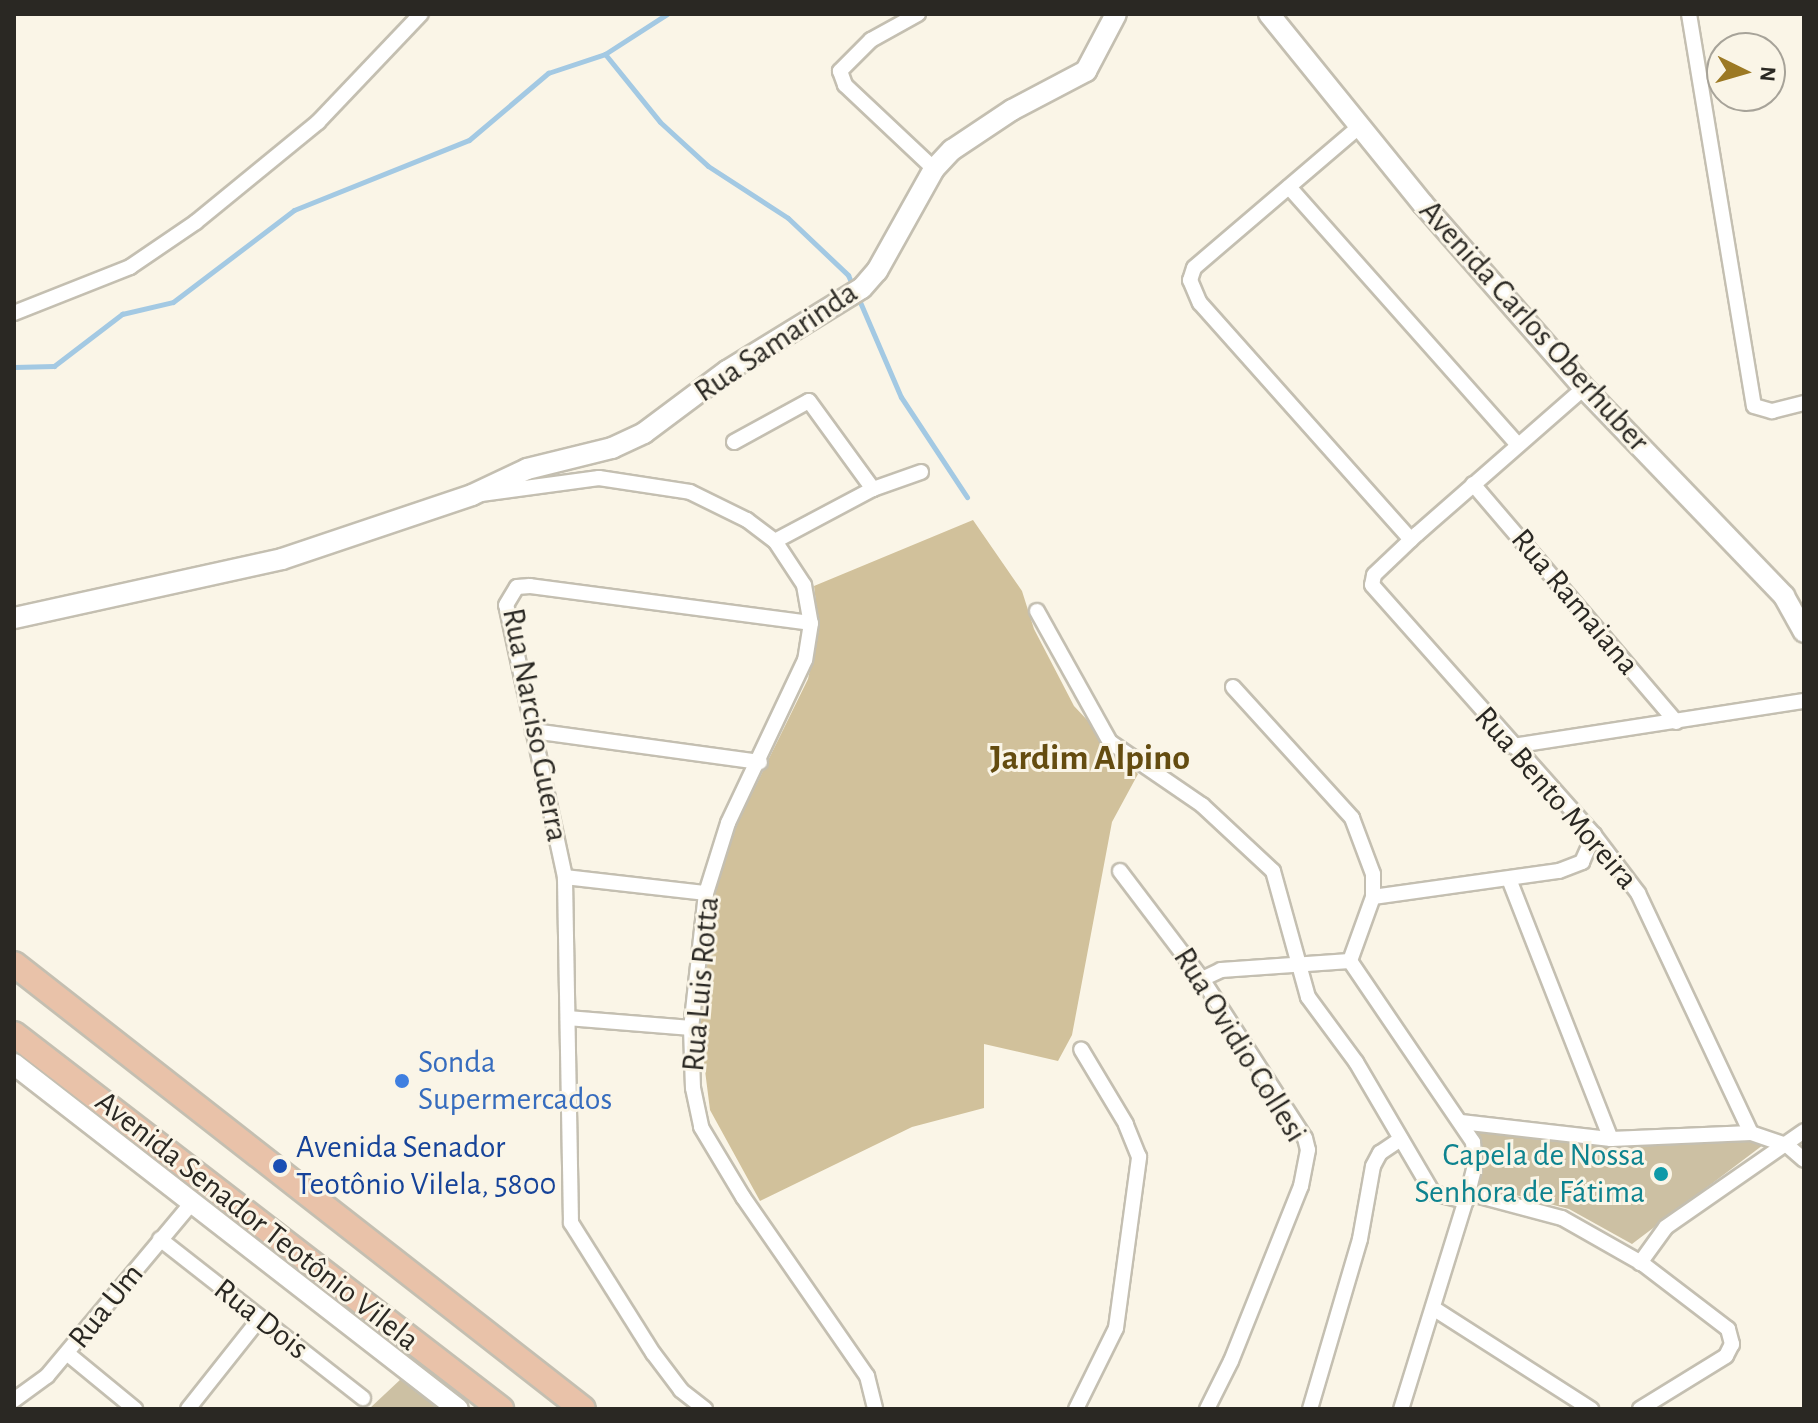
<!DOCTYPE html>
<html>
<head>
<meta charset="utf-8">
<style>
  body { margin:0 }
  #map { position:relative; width:1818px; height:1423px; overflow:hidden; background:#faf5e7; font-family:"Alegreya Sans",sans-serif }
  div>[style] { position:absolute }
  .green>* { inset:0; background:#ccc0a3 }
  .forest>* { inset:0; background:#d1c19b }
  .stream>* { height:5px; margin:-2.5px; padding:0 2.5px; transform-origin:2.5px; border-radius:2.5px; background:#a3c9e3 }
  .roads { filter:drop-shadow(2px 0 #c4bfb1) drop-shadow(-2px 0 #c4bfb1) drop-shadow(0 2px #c4bfb1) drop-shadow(0 -2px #c4bfb1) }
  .street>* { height:14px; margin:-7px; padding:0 7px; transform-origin:7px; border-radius:7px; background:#fff }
  .secondary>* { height:20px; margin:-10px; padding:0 10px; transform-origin:10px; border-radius:10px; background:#fff }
  .primary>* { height:24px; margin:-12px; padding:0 12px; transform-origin:12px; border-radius:12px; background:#e9c2a9 }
  .dots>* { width:22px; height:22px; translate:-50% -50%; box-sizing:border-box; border:4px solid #faf5e7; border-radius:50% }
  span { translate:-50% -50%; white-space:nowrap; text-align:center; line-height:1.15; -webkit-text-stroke:6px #faf5e7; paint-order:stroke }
  .street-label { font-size:32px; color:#2a2823 }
  .shop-label { font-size:32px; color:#366cbe }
  .left { translate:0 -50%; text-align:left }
  .transit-label { font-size:32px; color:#164399 }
  .culture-label { font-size:32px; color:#0d838f }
  .right { translate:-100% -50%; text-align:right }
  .quarter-label { font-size:36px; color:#644c10; font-weight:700 }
  .frame { position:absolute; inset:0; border:16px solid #2a2823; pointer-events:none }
  .north { position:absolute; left:1706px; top:32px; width:80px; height:80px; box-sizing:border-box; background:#faf5e7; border:2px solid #a7a399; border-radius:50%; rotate:95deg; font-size:22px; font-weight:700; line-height:32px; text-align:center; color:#2a2823 }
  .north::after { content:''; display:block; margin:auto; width:28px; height:36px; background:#9c7924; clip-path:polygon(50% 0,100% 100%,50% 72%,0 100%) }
</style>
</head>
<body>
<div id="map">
  <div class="green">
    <div style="clip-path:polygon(1478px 1128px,1612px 1143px,1748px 1141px,1763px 1145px,1632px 1244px,1569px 1209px,1477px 1185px)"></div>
    <div style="clip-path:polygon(402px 1378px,438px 1409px,369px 1409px)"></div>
  </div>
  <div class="forest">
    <div style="clip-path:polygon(973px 520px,1022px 591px,1034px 629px,1074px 706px,1138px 774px,1112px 822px,1072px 1035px,1058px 1061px,984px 1044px,984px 1108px,912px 1127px,760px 1201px,710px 1110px,700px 1031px,715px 892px,730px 838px,808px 679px,819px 629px,814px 586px)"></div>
  </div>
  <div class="stream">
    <div style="left:605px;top:54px;width:87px;rotate:51deg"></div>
    <div style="left:660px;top:122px;width:65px;rotate:42.5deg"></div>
    <div style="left:708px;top:166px;width:95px;rotate:33deg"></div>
    <div style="left:788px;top:218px;width:83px;rotate:43.5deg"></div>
    <div style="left:848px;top:275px;width:12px;rotate:66deg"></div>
    <div style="left:857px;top:295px;width:111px;rotate:66.7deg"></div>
    <div style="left:901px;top:397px;width:120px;rotate:56.6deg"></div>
    <div style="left:14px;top:367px;width:40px;rotate:-1.4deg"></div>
    <div style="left:54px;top:366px;width:86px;rotate:-37.4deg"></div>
    <div style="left:122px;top:314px;width:52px;rotate:-13.2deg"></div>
    <div style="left:173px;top:302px;width:152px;rotate:-37.2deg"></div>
    <div style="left:294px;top:210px;width:188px;rotate:-21.8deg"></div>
    <div style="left:469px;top:140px;width:104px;rotate:-40.3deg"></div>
    <div style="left:548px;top:73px;width:60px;rotate:-18.4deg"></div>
    <div style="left:605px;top:54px;width:74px;rotate:-32.8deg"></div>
  </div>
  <div class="roads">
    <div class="street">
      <div style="left:918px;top:14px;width:54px;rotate:151deg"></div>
      <div style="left:871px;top:40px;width:44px;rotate:135deg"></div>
      <div style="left:840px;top:71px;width:15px;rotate:70deg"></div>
      <div style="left:845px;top:85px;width:122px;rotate:43.3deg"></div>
      <div style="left:1689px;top:14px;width:397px;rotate:80.6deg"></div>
      <div style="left:1754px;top:406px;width:19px;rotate:16deg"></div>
      <div style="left:1772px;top:411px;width:33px;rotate:-14deg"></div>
      <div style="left:1360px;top:126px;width:218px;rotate:139.5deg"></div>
      <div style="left:1194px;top:268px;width:13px;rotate:108deg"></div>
      <div style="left:1190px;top:280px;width:25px;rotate:67deg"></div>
      <div style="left:1200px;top:303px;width:317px;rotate:48.3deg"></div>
      <div style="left:1289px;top:187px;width:345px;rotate:48.4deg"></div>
      <div style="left:14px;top:313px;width:125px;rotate:-21.6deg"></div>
      <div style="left:130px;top:267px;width:80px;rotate:-34.3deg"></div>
      <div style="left:196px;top:222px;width:158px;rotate:-39.3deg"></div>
      <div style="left:318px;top:122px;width:149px;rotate:-46.4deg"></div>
      <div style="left:1584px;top:388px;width:222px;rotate:138.8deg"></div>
      <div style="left:1417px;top:534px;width:59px;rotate:136.4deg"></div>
      <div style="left:1374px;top:575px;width:10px;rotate:101deg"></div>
      <div style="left:1372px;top:585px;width:334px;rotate:48.4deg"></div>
      <div style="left:1594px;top:835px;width:73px;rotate:52.8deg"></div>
      <div style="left:1638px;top:893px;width:265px;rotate:64.8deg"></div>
      <div style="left:734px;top:442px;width:85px;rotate:-28.7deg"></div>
      <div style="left:809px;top:401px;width:109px;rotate:54deg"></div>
      <div style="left:1473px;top:484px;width:313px;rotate:49.5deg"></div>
      <div style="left:481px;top:494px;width:119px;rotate:-7.7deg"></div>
      <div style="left:599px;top:478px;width:92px;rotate:8.7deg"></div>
      <div style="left:690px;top:492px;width:64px;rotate:26.2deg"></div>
      <div style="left:747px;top:520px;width:35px;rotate:37deg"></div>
      <div style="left:775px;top:541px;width:53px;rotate:56.6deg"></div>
      <div style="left:804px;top:585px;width:39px;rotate:80deg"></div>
      <div style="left:811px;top:623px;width:37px;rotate:99deg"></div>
      <div style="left:805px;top:660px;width:180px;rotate:115.3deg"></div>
      <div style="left:728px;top:823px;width:73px;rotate:107.4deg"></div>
      <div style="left:706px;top:893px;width:136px;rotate:96.3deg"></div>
      <div style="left:691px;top:1028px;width:60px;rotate:88.1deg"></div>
      <div style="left:693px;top:1088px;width:40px;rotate:78deg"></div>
      <div style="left:701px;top:1127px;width:82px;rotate:59deg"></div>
      <div style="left:743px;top:1197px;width:218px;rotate:55.3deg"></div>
      <div style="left:867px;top:1376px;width:34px;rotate:76deg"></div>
      <div style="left:775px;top:541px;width:111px;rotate:-28deg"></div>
      <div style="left:873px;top:489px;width:51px;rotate:-19.5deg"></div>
      <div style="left:1037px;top:611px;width:150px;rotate:60.9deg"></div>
      <div style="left:1110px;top:742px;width:112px;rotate:34.4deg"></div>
      <div style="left:1202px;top:805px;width:97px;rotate:42.9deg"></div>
      <div style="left:1273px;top:871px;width:131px;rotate:74.5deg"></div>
      <div style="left:1308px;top:997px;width:81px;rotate:53.6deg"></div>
      <div style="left:1356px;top:1062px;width:152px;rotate:59.6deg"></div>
      <div style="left:1433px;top:1193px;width:34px;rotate:14deg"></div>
      <div style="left:1233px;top:687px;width:177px;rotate:47.7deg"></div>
      <div style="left:1352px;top:818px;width:60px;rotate:69.4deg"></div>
      <div style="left:1373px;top:874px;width:23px;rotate:90deg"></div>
      <div style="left:1373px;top:897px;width:68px;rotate:109.8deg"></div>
      <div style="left:1350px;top:961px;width:219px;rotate:55.8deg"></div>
      <div style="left:1473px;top:1142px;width:23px;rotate:85deg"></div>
      <div style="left:1475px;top:1165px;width:29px;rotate:104deg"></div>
      <div style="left:1468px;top:1193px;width:226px;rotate:107.2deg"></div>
      <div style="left:533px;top:731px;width:229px;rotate:7.8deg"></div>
      <div style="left:1512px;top:746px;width:295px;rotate:-8.8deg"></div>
      <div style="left:1120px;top:871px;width:136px;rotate:52.8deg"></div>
      <div style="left:1202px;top:979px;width:189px;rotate:57.1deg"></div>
      <div style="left:1305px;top:1138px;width:12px;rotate:76deg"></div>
      <div style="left:1308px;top:1150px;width:37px;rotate:101deg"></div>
      <div style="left:1301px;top:1186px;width:188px;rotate:111.8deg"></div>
      <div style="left:1231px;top:1361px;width:54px;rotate:116.6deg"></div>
      <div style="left:565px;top:877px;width:142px;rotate:6.5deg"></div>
      <div style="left:1509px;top:879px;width:279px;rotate:68.6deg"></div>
      <div style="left:1373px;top:897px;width:188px;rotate:-8deg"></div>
      <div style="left:1559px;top:871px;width:25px;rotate:-21deg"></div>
      <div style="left:1582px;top:862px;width:30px;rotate:-66deg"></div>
      <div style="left:1202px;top:979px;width:21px;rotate:-25deg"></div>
      <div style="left:1221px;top:970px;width:129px;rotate:-4deg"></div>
      <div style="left:568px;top:1018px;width:123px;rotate:4.6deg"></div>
      <div style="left:1461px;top:1122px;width:151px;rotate:6.5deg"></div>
      <div style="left:1611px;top:1139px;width:140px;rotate:-2.5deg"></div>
      <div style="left:1751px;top:1133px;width:39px;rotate:19deg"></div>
      <div style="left:1788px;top:1146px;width:21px;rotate:41deg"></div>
      <div style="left:1468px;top:1193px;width:97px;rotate:14.9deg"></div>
      <div style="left:1562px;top:1218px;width:93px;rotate:29.6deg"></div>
      <div style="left:1643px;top:1264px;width:107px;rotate:37.4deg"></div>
      <div style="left:1728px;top:1329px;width:16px;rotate:75deg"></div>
      <div style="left:1732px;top:1344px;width:13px;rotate:117deg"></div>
      <div style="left:1726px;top:1356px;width:101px;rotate:148.4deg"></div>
      <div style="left:160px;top:1239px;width:258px;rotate:38.1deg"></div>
      <div style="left:1640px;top:1263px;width:44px;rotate:-54.2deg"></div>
      <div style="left:1666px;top:1227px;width:168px;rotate:-34.8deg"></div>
      <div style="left:1433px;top:1308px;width:188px;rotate:32.6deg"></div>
      <div style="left:68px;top:1354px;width:87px;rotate:39.4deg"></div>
      <div style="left:14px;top:1400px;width:41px;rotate:-36deg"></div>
      <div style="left:47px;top:1376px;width:224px;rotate:-50.1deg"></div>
      <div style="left:188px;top:1409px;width:116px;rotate:-51.6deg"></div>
      <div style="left:705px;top:1409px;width:31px;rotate:-142deg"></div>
      <div style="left:681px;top:1390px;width:46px;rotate:-127.1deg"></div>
      <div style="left:653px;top:1353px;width:154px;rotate:-122.2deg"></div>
      <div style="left:571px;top:1223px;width:346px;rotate:-91deg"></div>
      <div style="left:565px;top:877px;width:278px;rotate:-102.2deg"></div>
      <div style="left:506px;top:605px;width:21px;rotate:-59deg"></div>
      <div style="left:517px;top:587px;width:13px;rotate:-4deg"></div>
      <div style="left:530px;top:586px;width:283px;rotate:7.5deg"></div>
      <div style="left:1076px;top:1409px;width:90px;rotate:-63.7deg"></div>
      <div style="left:1116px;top:1328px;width:173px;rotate:-82.3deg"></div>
      <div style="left:1139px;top:1157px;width:35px;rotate:-112deg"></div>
      <div style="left:1126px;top:1124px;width:87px;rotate:-121deg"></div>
      <div style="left:1310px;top:1409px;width:177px;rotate:-73.6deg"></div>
      <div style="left:1360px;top:1239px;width:74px;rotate:-79.9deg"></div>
      <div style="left:1373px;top:1166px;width:15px;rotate:-62deg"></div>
      <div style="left:1380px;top:1153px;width:25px;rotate:-34deg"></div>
    </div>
    <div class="secondary">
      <div style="left:1269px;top:14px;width:245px;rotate:51deg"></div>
      <div style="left:1423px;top:204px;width:244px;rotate:48.8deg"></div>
      <div style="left:1584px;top:388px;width:289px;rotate:46.1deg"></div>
      <div style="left:1784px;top:596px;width:41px;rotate:60.9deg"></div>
      <div style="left:14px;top:618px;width:274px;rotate:-12.4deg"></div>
      <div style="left:282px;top:559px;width:200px;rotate:-18.6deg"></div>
      <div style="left:472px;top:495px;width:61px;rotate:-25.3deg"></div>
      <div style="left:527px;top:469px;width:88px;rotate:-13.9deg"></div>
      <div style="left:612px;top:448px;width:35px;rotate:-25deg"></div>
      <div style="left:644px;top:433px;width:104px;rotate:-36.8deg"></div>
      <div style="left:727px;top:371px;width:158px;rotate:-31.6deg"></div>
      <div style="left:862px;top:288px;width:23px;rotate:-49deg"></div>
      <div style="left:877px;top:271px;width:117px;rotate:-60.8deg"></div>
      <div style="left:934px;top:169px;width:26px;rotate:-47deg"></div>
      <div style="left:952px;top:150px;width:72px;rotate:-33.7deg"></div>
      <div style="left:1012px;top:110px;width:84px;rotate:-27.8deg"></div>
      <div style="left:1086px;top:71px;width:64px;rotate:-62.2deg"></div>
      <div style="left:14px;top:1064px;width:562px;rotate:37.85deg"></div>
    </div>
    <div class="primary">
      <div style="left:14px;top:964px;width:722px;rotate:38.03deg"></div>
      <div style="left:14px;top:1034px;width:615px;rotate:37.6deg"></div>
    </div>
  </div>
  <div class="dots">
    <div style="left:402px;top:1081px;background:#3f7fe0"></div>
    <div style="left:280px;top:1166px;background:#1a4fb4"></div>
    <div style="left:1661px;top:1174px;background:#0f9aa8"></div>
  </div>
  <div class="street-label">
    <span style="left:1534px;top:326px;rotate:48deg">Avenida Carlos Oberhuber</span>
    <span style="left:776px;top:342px;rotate:-34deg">Rua Samarinda</span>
    <span style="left:1575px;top:602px;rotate:50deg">Rua Ramaiana</span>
    <span style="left:535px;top:725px;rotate:79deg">Rua Narciso Guerra</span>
    <span style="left:1556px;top:798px;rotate:49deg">Rua Bento Moreira</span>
    <span style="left:701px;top:984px;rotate:-85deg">Rua Luis Rotta</span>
    <span style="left:1240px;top:1045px;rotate:58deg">Rua Ovidio Collesi</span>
    <span style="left:257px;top:1221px;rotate:38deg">Avenida Senador Teotônio Vilela</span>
    <span style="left:106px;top:1306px;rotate:-51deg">Rua Um</span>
    <span style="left:261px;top:1319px;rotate:38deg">Rua Dois</span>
  </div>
  <div class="shop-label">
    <span class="left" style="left:418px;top:1081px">Sonda<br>Supermercados</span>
  </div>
  <div class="transit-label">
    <span class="left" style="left:296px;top:1166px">Avenida Senador<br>Teotônio Vilela, 5800</span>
  </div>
  <div class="culture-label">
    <span class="right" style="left:1645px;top:1174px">Capela de Nossa<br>Senhora de Fátima</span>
  </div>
  <div class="quarter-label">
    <span style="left:1090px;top:759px">Jardim Alpino</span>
  </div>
  <div class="frame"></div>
  <div class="north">N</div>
</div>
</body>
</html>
